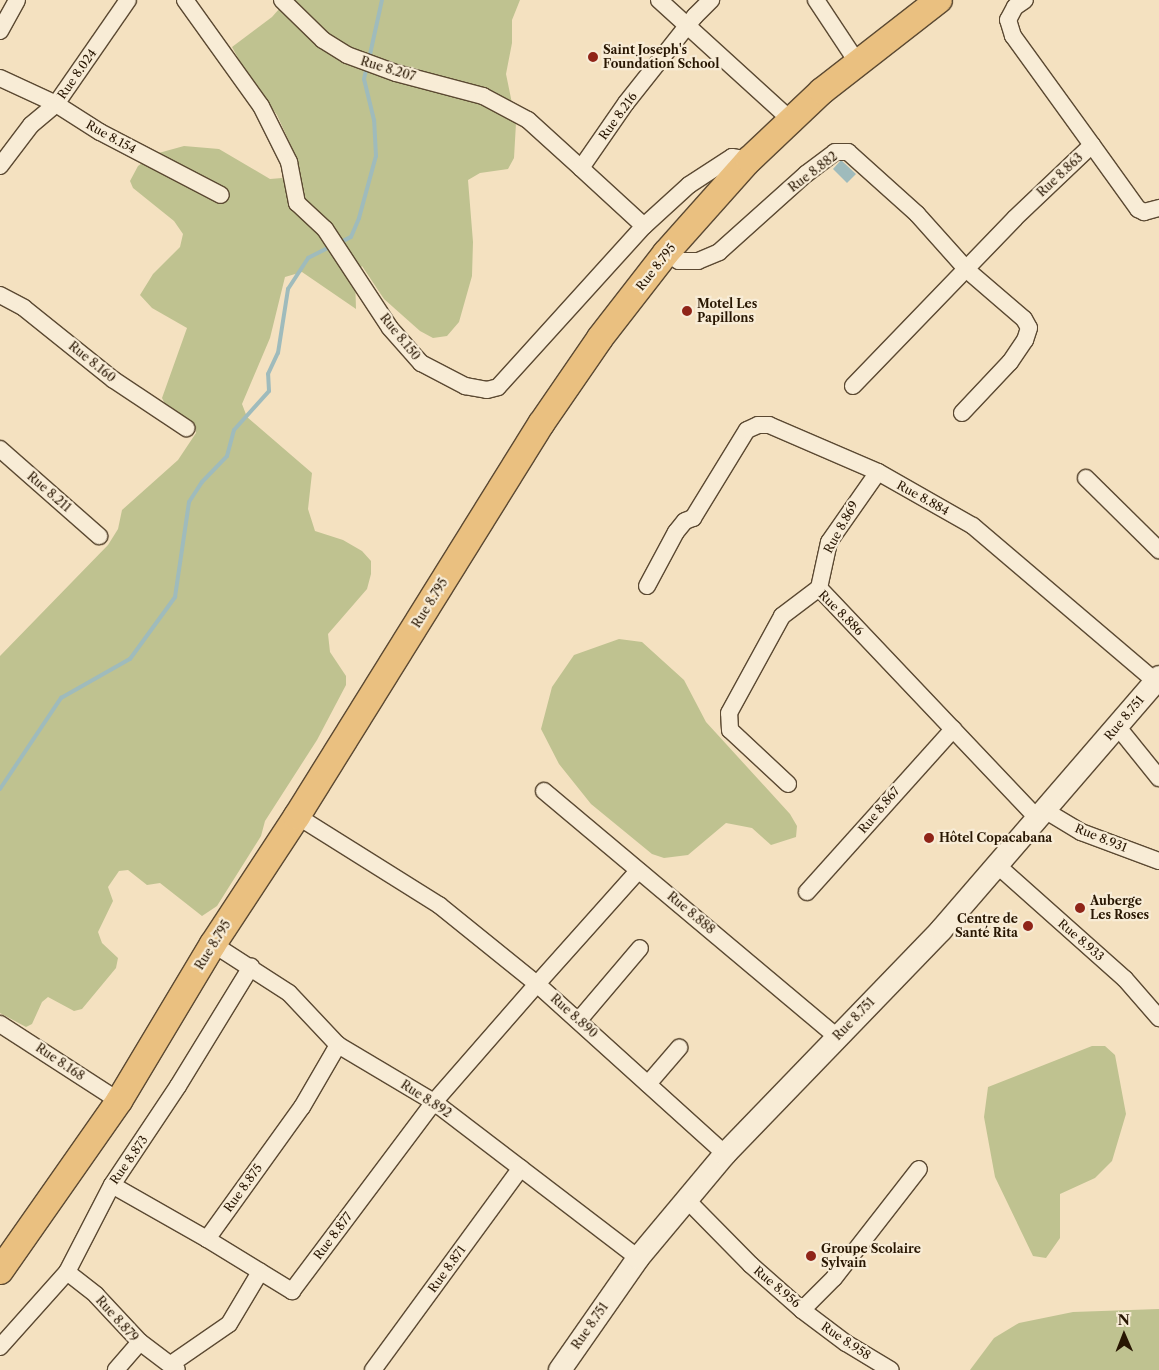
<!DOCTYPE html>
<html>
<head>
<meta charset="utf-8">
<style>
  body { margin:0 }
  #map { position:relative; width:1159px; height:1370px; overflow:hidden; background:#f4e1c0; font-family:"Libre Caslon Text",serif }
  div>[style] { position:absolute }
  .green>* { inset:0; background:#bfc290 }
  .water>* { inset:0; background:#9fbbbc }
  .stream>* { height:4px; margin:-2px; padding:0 2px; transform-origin:2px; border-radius:2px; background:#9fbbbc }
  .roads { filter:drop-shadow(1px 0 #5b4932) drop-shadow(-1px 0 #5b4932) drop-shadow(0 1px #5b4932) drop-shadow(0 -1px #5b4932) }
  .minor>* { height:16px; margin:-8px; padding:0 8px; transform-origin:8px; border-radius:8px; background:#f8ecd6 }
  .secondary>* { height:22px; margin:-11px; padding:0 11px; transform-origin:11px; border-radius:11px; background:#f8ecd6 }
  .trunk>* { height:26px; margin:-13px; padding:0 13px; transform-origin:13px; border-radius:13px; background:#eac080 }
  .dots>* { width:14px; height:14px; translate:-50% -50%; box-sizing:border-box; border:2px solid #f8ecd6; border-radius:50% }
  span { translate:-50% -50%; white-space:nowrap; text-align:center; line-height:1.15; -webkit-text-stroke:4.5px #f8ecd6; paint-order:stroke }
  .poi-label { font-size:12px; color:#281602; font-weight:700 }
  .left { translate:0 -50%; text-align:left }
  .right { translate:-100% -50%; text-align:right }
  .street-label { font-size:12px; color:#281602 }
  .north { position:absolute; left:1099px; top:1310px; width:50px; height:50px; -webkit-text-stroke:4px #f8ecd6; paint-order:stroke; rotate:359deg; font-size:14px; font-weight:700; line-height:20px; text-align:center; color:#281602 }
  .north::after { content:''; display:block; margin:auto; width:18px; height:22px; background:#281602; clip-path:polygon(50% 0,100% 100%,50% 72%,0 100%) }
</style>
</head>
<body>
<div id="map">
  <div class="green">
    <div style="clip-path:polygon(287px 0,520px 0,512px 20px,512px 43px,506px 74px,516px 123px,514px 158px,508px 169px,480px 173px,468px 180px,473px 242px,472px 276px,459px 322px,447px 336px,433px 338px,420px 331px,384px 299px,362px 266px,355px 275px,356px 309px,302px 272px,285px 277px,270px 338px,242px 404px,247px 417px,312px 473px,308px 509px,315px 531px,343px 540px,362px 551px,371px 561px,371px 574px,367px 589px,328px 634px,330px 652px,346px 676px,346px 685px,317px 740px,265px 821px,261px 836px,217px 906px,202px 916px,160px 883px,147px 885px,128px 870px,119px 871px,108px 887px,113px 901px,98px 932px,102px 943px,118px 958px,116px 968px,82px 1009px,74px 1011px,48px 997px,42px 1002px,32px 1024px,26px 1027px,0 1013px,0 656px,108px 545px,118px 529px,122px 510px,178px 460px,196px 433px,195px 425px,168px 410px,162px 398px,187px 328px,152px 308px,140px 295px,153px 274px,180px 247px,183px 234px,174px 221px,133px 188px,130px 181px,138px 166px,155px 154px,184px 146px,219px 149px,270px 179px,282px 178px,291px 171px,294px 165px,292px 148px,277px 115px,249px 78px,232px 47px,272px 17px)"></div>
    <div style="clip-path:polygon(619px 639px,642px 642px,684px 680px,706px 722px,790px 814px,797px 826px,796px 837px,771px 845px,752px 828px,726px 823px,688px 855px,664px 858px,652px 854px,591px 804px,559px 764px,541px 729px,552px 687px,574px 655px)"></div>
    <div style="clip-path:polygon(1092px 1046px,1105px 1046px,1115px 1055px,1126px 1114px,1112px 1161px,1095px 1178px,1060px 1194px,1060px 1238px,1046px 1258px,1033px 1256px,995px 1177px,984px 1117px,988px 1087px)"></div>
    <div style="clip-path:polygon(1159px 1309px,1159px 1370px,970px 1370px,994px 1338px,1019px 1323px,1073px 1312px)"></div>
  </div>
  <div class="water">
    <div style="clip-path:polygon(841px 160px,856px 174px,847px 183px,833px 169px)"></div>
  </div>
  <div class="stream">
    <div style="left:369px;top:59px;width:60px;rotate:-77.6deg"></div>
    <div style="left:339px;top:243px;width:13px;rotate:-27deg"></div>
    <div style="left:351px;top:237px;width:21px;rotate:-67deg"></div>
    <div style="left:359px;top:218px;width:64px;rotate:-74.7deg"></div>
    <div style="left:376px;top:156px;width:36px;rotate:-93deg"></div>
    <div style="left:374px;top:120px;width:42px;rotate:-103.7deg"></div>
    <div style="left:364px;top:79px;width:13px;rotate:-77deg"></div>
    <div style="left:0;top:789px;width:110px;rotate:-56.2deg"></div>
    <div style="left:61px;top:698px;width:79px;rotate:-29.5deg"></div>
    <div style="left:130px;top:659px;width:77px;rotate:-54deg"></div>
    <div style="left:175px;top:597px;width:96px;rotate:-81.6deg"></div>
    <div style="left:189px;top:502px;width:24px;rotate:-57deg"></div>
    <div style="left:202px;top:482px;width:36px;rotate:-46deg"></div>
    <div style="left:227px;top:456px;width:27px;rotate:-75deg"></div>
    <div style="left:234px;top:430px;width:52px;rotate:-48.1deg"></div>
    <div style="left:269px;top:391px;width:17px;rotate:-93deg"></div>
    <div style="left:268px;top:374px;width:23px;rotate:-65deg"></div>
    <div style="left:278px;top:353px;width:65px;rotate:-81.1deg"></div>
    <div style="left:288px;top:289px;width:37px;rotate:-57deg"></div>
    <div style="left:308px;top:258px;width:27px;rotate:-27deg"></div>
  </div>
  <div class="roads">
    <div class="minor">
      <div style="left:185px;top:0;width:130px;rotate:54.4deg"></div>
      <div style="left:261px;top:106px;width:63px;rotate:63.4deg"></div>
      <div style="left:289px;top:162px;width:42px;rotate:79deg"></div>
      <div style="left:297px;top:203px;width:38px;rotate:43deg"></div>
      <div style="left:325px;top:229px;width:118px;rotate:56.7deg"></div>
      <div style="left:390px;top:328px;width:47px;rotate:48.5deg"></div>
      <div style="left:421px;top:363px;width:50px;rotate:27.6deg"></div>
      <div style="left:465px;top:386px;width:22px;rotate:10deg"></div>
      <div style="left:487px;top:390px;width:11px;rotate:-15deg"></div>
      <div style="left:498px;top:387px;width:217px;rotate:-47.8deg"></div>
      <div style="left:644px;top:226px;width:61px;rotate:-42.3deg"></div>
      <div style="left:689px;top:185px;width:51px;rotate:-33.1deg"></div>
      <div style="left:732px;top:157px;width:17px;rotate:10deg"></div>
      <div style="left:282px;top:0;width:57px;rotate:44.3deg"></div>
      <div style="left:323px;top:40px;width:28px;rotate:32deg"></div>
      <div style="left:347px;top:55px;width:52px;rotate:20.2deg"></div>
      <div style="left:396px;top:73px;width:90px;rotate:14.8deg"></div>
      <div style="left:483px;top:96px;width:51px;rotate:28.1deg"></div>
      <div style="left:528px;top:120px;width:72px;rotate:42.2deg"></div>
      <div style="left:659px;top:0;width:177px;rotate:42.3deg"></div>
      <div style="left:816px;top:0;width:74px;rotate:56.5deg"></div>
      <div style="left:0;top:31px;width:35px;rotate:-61deg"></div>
      <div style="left:0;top:78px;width:62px;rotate:24.9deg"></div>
      <div style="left:56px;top:104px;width:52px;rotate:32.5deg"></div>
      <div style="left:100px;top:132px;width:136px;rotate:27.5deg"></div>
      <div style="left:1092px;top:145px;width:79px;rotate:54.3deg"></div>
      <div style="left:1138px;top:209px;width:7px;rotate:27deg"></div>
      <div style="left:1144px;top:212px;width:16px;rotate:-15deg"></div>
      <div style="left:0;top:166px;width:51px;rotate:-52.9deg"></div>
      <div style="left:31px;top:125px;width:33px;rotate:-40deg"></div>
      <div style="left:56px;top:104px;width:126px;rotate:-55.3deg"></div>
      <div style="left:644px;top:226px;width:86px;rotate:-137.4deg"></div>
      <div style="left:581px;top:168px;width:79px;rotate:-55.3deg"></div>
      <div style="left:626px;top:103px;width:111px;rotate:-51.6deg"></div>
      <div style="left:695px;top:16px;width:23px;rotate:-45deg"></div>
      <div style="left:666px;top:253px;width:15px;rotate:32deg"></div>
      <div style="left:679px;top:261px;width:19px"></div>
      <div style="left:698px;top:261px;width:23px;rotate:-23deg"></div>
      <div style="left:719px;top:252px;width:117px;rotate:-41.9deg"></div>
      <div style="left:806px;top:174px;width:36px;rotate:-37deg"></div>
      <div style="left:835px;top:152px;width:13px"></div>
      <div style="left:848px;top:152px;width:93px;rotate:41.9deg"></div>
      <div style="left:917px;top:214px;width:75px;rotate:48.2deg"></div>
      <div style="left:967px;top:270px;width:75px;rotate:40.7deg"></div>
      <div style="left:1024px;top:319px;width:10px;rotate:61deg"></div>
      <div style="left:1029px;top:328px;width:13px;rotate:108deg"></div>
      <div style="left:1025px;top:340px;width:27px;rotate:124deg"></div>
      <div style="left:1010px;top:362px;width:70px;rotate:133.3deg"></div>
      <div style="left:0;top:295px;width:27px;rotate:28deg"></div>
      <div style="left:24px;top:308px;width:115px;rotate:38.7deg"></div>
      <div style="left:114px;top:380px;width:87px;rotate:33.7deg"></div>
      <div style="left:853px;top:386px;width:233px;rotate:-46deg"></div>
      <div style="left:1015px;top:218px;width:106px;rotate:-43.5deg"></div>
      <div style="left:1092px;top:145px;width:135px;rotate:-125.9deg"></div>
      <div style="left:1013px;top:36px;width:17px;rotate:-107deg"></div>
      <div style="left:1008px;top:20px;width:15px;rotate:-62deg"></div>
      <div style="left:1015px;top:7px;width:12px;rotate:-35deg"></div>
      <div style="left:0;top:449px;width:132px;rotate:41.3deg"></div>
      <div style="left:1086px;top:478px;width:103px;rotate:44.6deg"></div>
      <div style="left:647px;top:586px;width:61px;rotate:-61.8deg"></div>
      <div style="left:676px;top:532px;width:14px;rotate:-51deg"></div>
      <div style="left:685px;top:521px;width:9px;rotate:-21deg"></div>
      <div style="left:693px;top:518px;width:103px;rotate:-58.5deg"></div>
      <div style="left:747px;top:430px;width:12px;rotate:-24deg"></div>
      <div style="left:758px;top:425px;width:11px"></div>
      <div style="left:769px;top:425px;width:119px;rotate:23.3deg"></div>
      <div style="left:878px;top:472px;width:109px;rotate:29.6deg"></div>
      <div style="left:973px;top:526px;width:239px;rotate:40.4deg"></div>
      <div style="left:819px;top:588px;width:47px;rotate:-77.7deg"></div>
      <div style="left:829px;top:542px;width:85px;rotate:-55deg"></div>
      <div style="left:1117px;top:726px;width:67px;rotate:51.1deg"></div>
      <div style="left:788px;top:784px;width:79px;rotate:-137deg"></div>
      <div style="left:730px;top:730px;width:17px;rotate:-93deg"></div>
      <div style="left:729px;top:713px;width:111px;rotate:-61.3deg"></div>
      <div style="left:782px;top:616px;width:46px;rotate:-37.1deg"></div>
      <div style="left:819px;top:588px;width:318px;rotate:46.5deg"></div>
      <div style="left:544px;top:791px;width:383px;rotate:40deg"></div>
      <div style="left:1046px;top:811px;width:41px;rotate:31deg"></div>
      <div style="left:1081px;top:832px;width:83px;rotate:20.4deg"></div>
      <div style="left:297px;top:816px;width:168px;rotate:32.1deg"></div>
      <div style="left:439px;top:905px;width:126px;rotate:38.9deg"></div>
      <div style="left:537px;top:984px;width:152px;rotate:-48.2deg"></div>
      <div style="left:998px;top:866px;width:170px;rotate:41.7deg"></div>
      <div style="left:1125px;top:979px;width:52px;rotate:48.9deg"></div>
      <div style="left:807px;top:892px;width:219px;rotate:-48.1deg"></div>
      <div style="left:213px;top:944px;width:90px;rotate:32.8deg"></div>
      <div style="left:289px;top:993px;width:71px;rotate:46.7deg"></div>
      <div style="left:338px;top:1045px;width:112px;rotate:30.7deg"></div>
      <div style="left:434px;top:1102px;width:257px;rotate:37.4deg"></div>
      <div style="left:579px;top:1020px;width:94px;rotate:-49.7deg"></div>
      <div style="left:0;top:1024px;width:142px;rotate:32.9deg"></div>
      <div style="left:648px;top:1084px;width:48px;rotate:-49.3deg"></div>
      <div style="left:112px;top:1185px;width:109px;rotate:29.6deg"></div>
      <div style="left:207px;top:1239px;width:163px;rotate:-54.3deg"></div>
      <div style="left:302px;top:1107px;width:72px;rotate:-59.9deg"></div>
      <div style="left:687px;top:1200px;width:91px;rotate:45.4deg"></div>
      <div style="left:751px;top:1265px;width:68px;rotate:41.4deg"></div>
      <div style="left:802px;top:1310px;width:45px;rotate:-45deg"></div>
      <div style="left:834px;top:1278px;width:138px;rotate:-52.1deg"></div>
      <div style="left:207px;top:1239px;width:100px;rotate:31.5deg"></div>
      <div style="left:292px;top:1291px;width:236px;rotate:-53.1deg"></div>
      <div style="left:434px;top:1102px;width:157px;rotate:-48.9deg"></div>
      <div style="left:537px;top:984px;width:253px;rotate:42.1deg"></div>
      <div style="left:67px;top:1272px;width:37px;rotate:38deg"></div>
      <div style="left:96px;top:1295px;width:64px;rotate:46.9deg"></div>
      <div style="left:140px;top:1342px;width:37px;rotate:131deg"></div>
      <div style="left:802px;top:1310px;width:55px;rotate:36.9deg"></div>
      <div style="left:846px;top:1343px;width:52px;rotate:31deg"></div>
      <div style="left:140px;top:1342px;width:46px;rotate:37.1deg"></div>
      <div style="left:0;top:1347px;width:101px;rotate:-48.2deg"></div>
      <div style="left:67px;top:1272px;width:98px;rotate:-62.7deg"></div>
      <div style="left:112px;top:1185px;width:119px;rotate:-56.3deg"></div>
      <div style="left:178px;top:1086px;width:140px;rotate:-58.5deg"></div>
      <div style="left:171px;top:1364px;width:70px;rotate:-34.6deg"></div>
      <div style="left:229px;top:1324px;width:61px;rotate:-59.2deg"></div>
      <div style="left:373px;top:1370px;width:250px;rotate:-53.8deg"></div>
    </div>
    <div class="secondary">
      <div style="left:560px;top:1370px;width:136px;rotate:-55.1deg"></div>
      <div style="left:638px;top:1258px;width:136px;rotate:-50.1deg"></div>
      <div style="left:725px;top:1154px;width:311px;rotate:-46deg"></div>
      <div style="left:941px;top:930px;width:334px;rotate:-49.2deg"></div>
    </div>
    <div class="trunk">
      <div style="left:0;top:1271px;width:208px;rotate:-55deg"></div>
      <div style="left:119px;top:1101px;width:183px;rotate:-59.1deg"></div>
      <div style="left:213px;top:944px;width:153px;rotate:-56.7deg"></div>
      <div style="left:297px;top:816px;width:462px;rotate:-58.1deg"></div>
      <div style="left:541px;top:424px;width:104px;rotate:-55.5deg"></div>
      <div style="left:600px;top:338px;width:108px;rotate:-52.2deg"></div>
      <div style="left:666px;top:253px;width:125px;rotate:-48.3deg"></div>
      <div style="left:749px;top:160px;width:100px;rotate:-43.4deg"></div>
      <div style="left:822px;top:91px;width:148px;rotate:-37.9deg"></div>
    </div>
  </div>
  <div class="dots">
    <div style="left:593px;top:57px;background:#8f2418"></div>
    <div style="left:687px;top:311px;background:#8f2418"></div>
    <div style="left:929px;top:838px;background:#8f2418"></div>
    <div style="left:1080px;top:908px;background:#8f2418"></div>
    <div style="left:1028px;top:926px;background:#8f2418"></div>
    <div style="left:811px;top:1256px;background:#8f2418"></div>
  </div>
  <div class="poi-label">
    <span class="left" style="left:603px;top:57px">Saint Joseph's<br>Foundation School</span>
    <span class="left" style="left:697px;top:311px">Motel Les<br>Papillons</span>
    <span class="left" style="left:939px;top:838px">Hôtel Copacabana</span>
    <span class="left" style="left:1090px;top:908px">Auberge<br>Les Roses</span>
    <span class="right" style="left:1018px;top:926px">Centre de<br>Santé Rita</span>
    <span class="left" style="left:821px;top:1256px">Groupe Scolaire<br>Sylvain</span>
  </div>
  <div class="street-label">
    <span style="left:388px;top:69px;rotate:17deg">Rue 8.207</span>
    <span style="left:77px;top:74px;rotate:-55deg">Rue 8.024</span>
    <span style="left:618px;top:116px;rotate:-54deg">Rue 8.216</span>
    <span style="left:111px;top:137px;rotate:29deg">Rue 8.154</span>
    <span style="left:813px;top:172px;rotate:-37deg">Rue 8.882</span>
    <span style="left:1060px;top:175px;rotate:-43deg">Rue 8.863</span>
    <span style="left:656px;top:267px;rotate:-52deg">Rue 8.795</span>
    <span style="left:400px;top:337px;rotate:51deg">Rue 8.150</span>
    <span style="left:92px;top:362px;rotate:39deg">Rue 8.160</span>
    <span style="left:49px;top:492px;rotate:41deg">Rue 8.211</span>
    <span style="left:923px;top:498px;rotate:29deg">Rue 8.884</span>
    <span style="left:841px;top:527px;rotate:-61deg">Rue 8.869</span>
    <span style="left:430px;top:603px;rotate:-58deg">Rue 8.795</span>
    <span style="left:841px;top:613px;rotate:45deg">Rue 8.886</span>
    <span style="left:1124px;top:718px;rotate:-50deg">Rue 8.751</span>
    <span style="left:879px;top:810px;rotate:-50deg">Rue 8.867</span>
    <span style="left:1101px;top:838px;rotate:22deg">Rue 8.931</span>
    <span style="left:691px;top:913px;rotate:40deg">Rue 8.888</span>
    <span style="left:1081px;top:940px;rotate:41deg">Rue 8.933</span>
    <span style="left:213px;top:945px;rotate:-58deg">Rue 8.795</span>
    <span style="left:574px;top:1016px;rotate:42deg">Rue 8.890</span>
    <span style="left:854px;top:1019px;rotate:-46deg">Rue 8.751</span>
    <span style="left:60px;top:1062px;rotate:34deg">Rue 8.168</span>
    <span style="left:426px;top:1099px;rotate:33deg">Rue 8.892</span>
    <span style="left:129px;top:1160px;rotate:-55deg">Rue 8.873</span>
    <span style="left:243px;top:1188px;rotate:-54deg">Rue 8.875</span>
    <span style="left:333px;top:1236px;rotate:-53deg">Rue 8.877</span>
    <span style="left:447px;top:1269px;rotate:-54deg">Rue 8.871</span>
    <span style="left:777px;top:1287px;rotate:40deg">Rue 8.956</span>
    <span style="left:117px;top:1319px;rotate:48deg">Rue 8.879</span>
    <span style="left:590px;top:1326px;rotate:-55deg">Rue 8.751</span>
    <span style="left:846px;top:1341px;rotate:34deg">Rue 8.958</span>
  </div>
  <div class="north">N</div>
</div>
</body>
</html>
